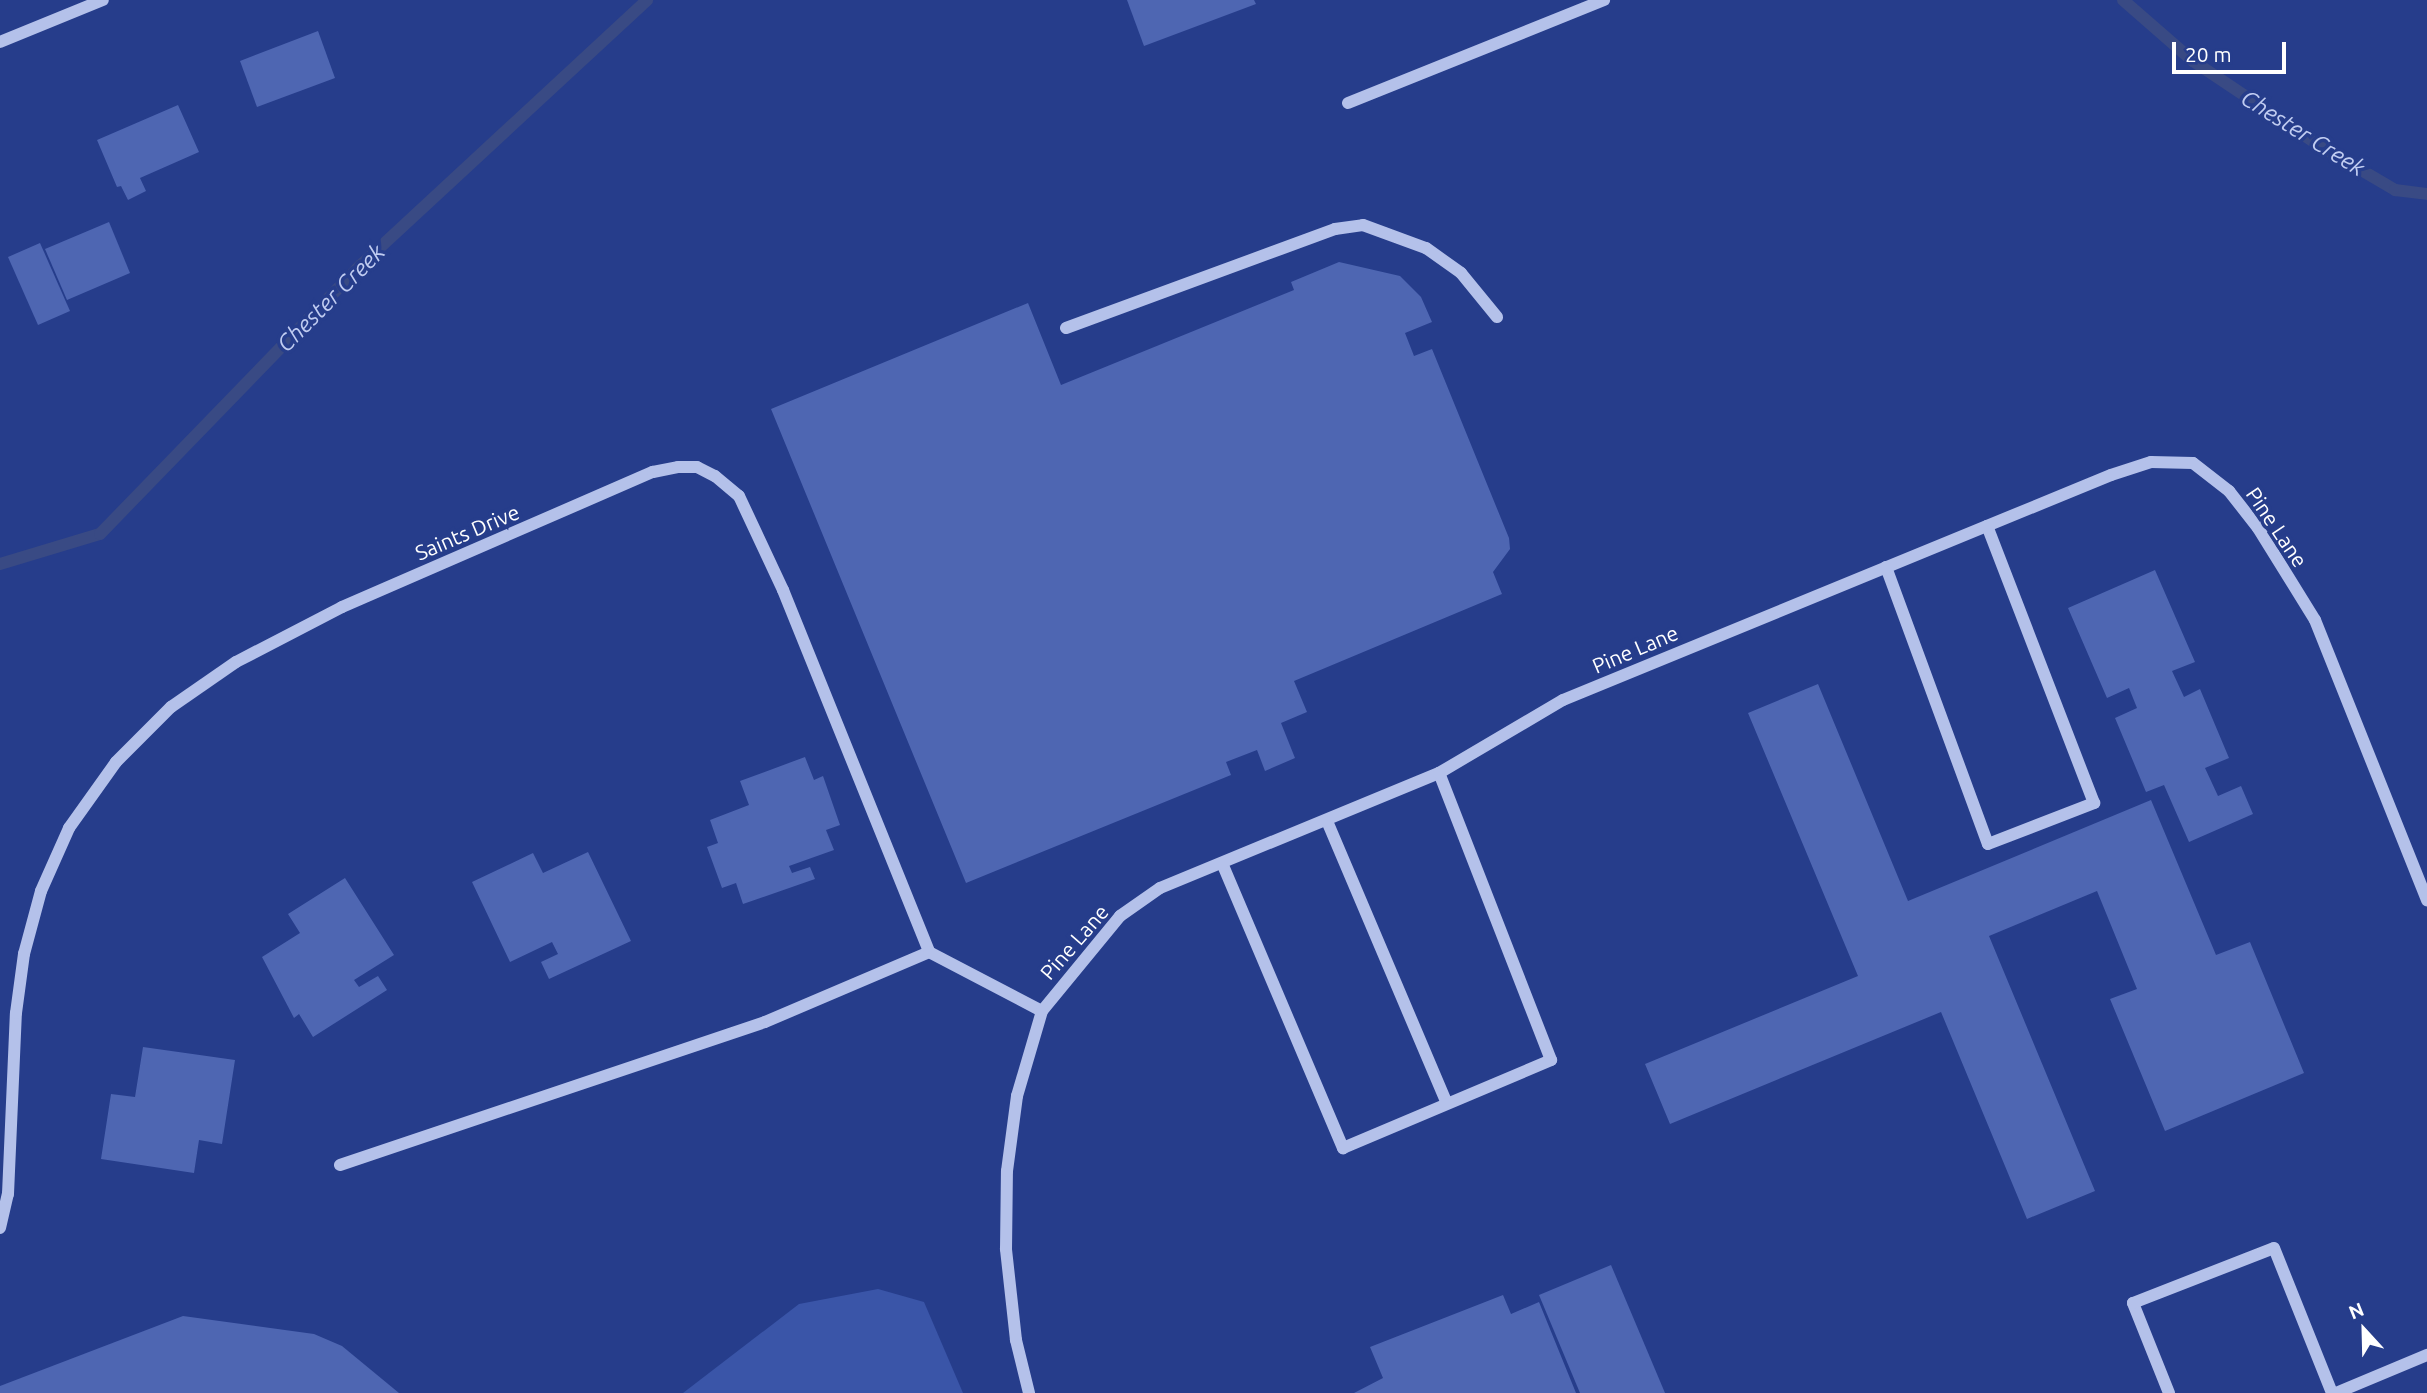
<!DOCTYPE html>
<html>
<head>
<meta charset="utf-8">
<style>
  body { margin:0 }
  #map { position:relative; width:2427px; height:1393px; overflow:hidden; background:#263d8b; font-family:Ubuntu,sans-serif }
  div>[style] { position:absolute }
  .green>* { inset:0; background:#3a55a8 }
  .stream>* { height:12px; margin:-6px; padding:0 6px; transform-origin:6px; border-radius:6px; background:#394a84 }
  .building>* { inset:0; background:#4e66b2 }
  .minor>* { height:12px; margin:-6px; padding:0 6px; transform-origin:6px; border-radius:6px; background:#b4c1ea }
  span { translate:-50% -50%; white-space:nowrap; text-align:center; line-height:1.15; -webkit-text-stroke:7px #263d8b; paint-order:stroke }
  .street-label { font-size:21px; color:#fff }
  .water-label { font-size:23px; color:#c0ccf1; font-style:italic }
  .north { position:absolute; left:2329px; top:1295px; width:70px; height:70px; -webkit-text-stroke:5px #263d8b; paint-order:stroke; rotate:338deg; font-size:19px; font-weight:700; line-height:28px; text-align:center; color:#fff }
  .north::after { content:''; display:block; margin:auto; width:24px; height:32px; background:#fff; clip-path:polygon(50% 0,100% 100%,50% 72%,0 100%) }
  .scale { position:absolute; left:2172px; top:42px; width:114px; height:32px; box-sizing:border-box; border:4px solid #fff; border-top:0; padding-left:9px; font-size:21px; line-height:24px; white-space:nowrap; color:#fff; -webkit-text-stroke:5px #263d8b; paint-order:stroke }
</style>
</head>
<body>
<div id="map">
  <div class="green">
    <div style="clip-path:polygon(878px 1289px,924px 1302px,963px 1393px,683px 1393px,799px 1304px)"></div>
  </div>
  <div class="stream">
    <div style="left:2123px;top:0;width:93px;rotate:41.1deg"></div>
    <div style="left:2193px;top:61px;width:149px;rotate:33.8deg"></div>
    <div style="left:2317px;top:144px;width:91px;rotate:30.5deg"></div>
    <div style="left:2395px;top:190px;width:32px;rotate:7deg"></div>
    <div style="left:0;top:564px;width:104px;rotate:-16.7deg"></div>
    <div style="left:100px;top:534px;width:375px;rotate:-45.9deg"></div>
    <div style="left:361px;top:265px;width:390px;rotate:-42.8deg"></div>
  </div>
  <div class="building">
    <div style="clip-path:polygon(1127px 0,1254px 0,1256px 4px,1144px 46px)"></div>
    <div style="clip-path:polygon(318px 31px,335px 78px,257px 107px,240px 61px)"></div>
    <div style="clip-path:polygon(178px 105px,199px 152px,140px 178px,146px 191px,128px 200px,121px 186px,117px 187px,97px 140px)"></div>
    <div style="clip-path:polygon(109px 222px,130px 273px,67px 300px,45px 249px)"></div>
    <div style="clip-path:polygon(40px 243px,70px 311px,38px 325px,8px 257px)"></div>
    <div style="clip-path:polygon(1339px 262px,1400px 276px,1421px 297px,1432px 322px,1405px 333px,1414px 356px,1432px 349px,1509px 538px,1510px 549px,1493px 572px,1502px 594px,1294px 681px,1307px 712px,1281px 723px,1295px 758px,1265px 771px,1257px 750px,1226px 762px,1231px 775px,966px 883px,771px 409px,1028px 303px,1061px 385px,1294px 290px,1291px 282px)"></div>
    <div style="clip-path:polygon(2155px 570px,2195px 662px,2172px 671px,2184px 697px,2200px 689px,2229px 758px,2205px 768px,2218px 796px,2241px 786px,2253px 814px,2189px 842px,2164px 785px,2146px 792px,2115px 718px,2137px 708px,2129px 688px,2107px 698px,2068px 608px)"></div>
    <div style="clip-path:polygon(1818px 684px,1908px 901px,2151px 800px,2216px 955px,2250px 942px,2304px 1073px,2165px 1131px,2110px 999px,2137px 989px,2097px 891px,1989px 936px,2095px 1191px,2027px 1219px,1941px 1012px,1670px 1124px,1645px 1064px,1858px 976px,1748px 713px)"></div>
    <div style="clip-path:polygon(805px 757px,814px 780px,823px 776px,840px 825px,826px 830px,834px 850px,789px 866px,792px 873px,810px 867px,815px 879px,743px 904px,736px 883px,722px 888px,707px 847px,718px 843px,710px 820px,749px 805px,740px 781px)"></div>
    <div style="clip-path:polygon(588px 852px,631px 941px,549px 979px,541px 962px,558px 954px,552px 942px,510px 962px,472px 882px,533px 853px,543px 873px)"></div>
    <div style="clip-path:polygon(345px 878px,394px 955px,354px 980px,359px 987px,378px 976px,387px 990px,313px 1037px,299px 1014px,294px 1018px,262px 957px,300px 933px,288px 914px)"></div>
    <div style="clip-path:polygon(143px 1047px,235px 1060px,222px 1144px,199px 1140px,194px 1173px,101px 1159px,111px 1094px,135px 1097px)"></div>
    <div style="clip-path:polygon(1611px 1265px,1665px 1393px,1580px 1393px,1539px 1295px)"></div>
    <div style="clip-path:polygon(1503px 1295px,1511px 1314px,1539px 1302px,1576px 1393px,1354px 1393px,1383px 1378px,1370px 1347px)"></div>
    <div style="clip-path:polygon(183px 1316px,314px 1334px,342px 1346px,399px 1393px,0 1393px,0 1386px)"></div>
  </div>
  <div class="minor">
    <div style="left:0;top:42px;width:111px;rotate:-22.2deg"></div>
    <div style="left:1348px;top:103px;width:276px;rotate:-21.9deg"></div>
    <div style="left:1066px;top:328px;width:287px;rotate:-20.2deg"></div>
    <div style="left:1335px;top:229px;width:28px;rotate:-8deg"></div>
    <div style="left:1363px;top:225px;width:67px;rotate:20.1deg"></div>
    <div style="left:1426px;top:248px;width:43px;rotate:35.5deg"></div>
    <div style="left:1461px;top:273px;width:57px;rotate:50.7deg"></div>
    <div style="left:1886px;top:567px;width:295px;rotate:69.8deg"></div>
    <div style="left:1988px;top:844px;width:114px;rotate:-21.1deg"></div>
    <div style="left:2094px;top:803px;width:297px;rotate:-111.1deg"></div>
    <div style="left:1327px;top:821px;width:305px;rotate:67deg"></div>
    <div style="left:1222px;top:863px;width:310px;rotate:67deg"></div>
    <div style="left:1343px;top:1148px;width:226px;rotate:-22.9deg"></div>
    <div style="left:1551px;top:1060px;width:308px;rotate:-111.3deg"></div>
    <div style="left:340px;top:1165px;width:448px;rotate:-18.6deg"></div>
    <div style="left:765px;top:1022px;width:178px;rotate:-23.1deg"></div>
    <div style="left:0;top:1228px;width:35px;rotate:-77deg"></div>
    <div style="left:8px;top:1194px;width:181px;rotate:-87.5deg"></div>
    <div style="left:16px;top:1013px;width:60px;rotate:-82.3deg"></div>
    <div style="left:24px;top:954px;width:65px;rotate:-74.9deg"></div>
    <div style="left:41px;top:891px;width:69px;rotate:-66deg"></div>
    <div style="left:69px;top:828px;width:81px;rotate:-54.5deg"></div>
    <div style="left:116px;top:762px;width:78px;rotate:-45deg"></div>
    <div style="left:171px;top:707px;width:79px;rotate:-34.7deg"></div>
    <div style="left:236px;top:662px;width:119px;rotate:-27.4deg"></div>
    <div style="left:342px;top:607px;width:339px;rotate:-23.5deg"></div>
    <div style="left:653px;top:472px;width:25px;rotate:-11deg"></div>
    <div style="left:678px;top:467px;width:19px"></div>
    <div style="left:697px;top:467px;width:20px;rotate:27deg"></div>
    <div style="left:715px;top:476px;width:31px;rotate:40deg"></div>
    <div style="left:739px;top:496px;width:104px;rotate:64.9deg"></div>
    <div style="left:783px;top:590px;width:390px;rotate:68deg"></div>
    <div style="left:929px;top:952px;width:127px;rotate:27.6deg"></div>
    <div style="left:1029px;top:1393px;width:55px;rotate:-103.8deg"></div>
    <div style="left:1016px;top:1340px;width:92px;rotate:-96.3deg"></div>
    <div style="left:1006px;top:1249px;width:78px;rotate:-89.3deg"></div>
    <div style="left:1007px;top:1171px;width:76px;rotate:-82.4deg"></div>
    <div style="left:1017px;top:1096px;width:89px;rotate:-73.6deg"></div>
    <div style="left:1042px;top:1011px;width:123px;rotate:-50.6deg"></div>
    <div style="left:1120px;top:916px;width:49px;rotate:-35deg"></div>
    <div style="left:1160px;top:888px;width:302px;rotate:-22.4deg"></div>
    <div style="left:1439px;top:773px;width:144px;rotate:-30.5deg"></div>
    <div style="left:1563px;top:700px;width:592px;rotate:-22.32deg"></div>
    <div style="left:2111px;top:475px;width:42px;rotate:-18deg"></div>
    <div style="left:2151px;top:462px;width:42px;rotate:1.4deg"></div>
    <div style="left:2193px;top:463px;width:46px;rotate:37.9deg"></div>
    <div style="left:2229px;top:491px;width:47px;rotate:51.9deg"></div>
    <div style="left:2258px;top:528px;width:108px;rotate:58.2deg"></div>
    <div style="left:2315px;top:620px;width:302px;rotate:68.2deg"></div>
    <div style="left:2169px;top:1393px;width:97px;rotate:-111.8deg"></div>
    <div style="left:2133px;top:1303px;width:151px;rotate:-21.3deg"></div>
    <div style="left:2274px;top:1248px;width:156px;rotate:68.2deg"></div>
    <div style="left:2336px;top:1393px;width:99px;rotate:-22.7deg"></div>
  </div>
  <div class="street-label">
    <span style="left:2277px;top:527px;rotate:56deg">Pine Lane</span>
    <span style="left:467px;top:532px;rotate:-23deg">Saints Drive</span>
    <span style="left:1635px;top:649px;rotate:-23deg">Pine Lane</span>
    <span style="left:1074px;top:942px;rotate:-49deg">Pine Lane</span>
  </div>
  <div class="water-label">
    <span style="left:2303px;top:133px;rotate:32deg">Chester Creek</span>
    <span style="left:331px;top:298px;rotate:-45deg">Chester Creek</span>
  </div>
  <div class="north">N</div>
  <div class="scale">20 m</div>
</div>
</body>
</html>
